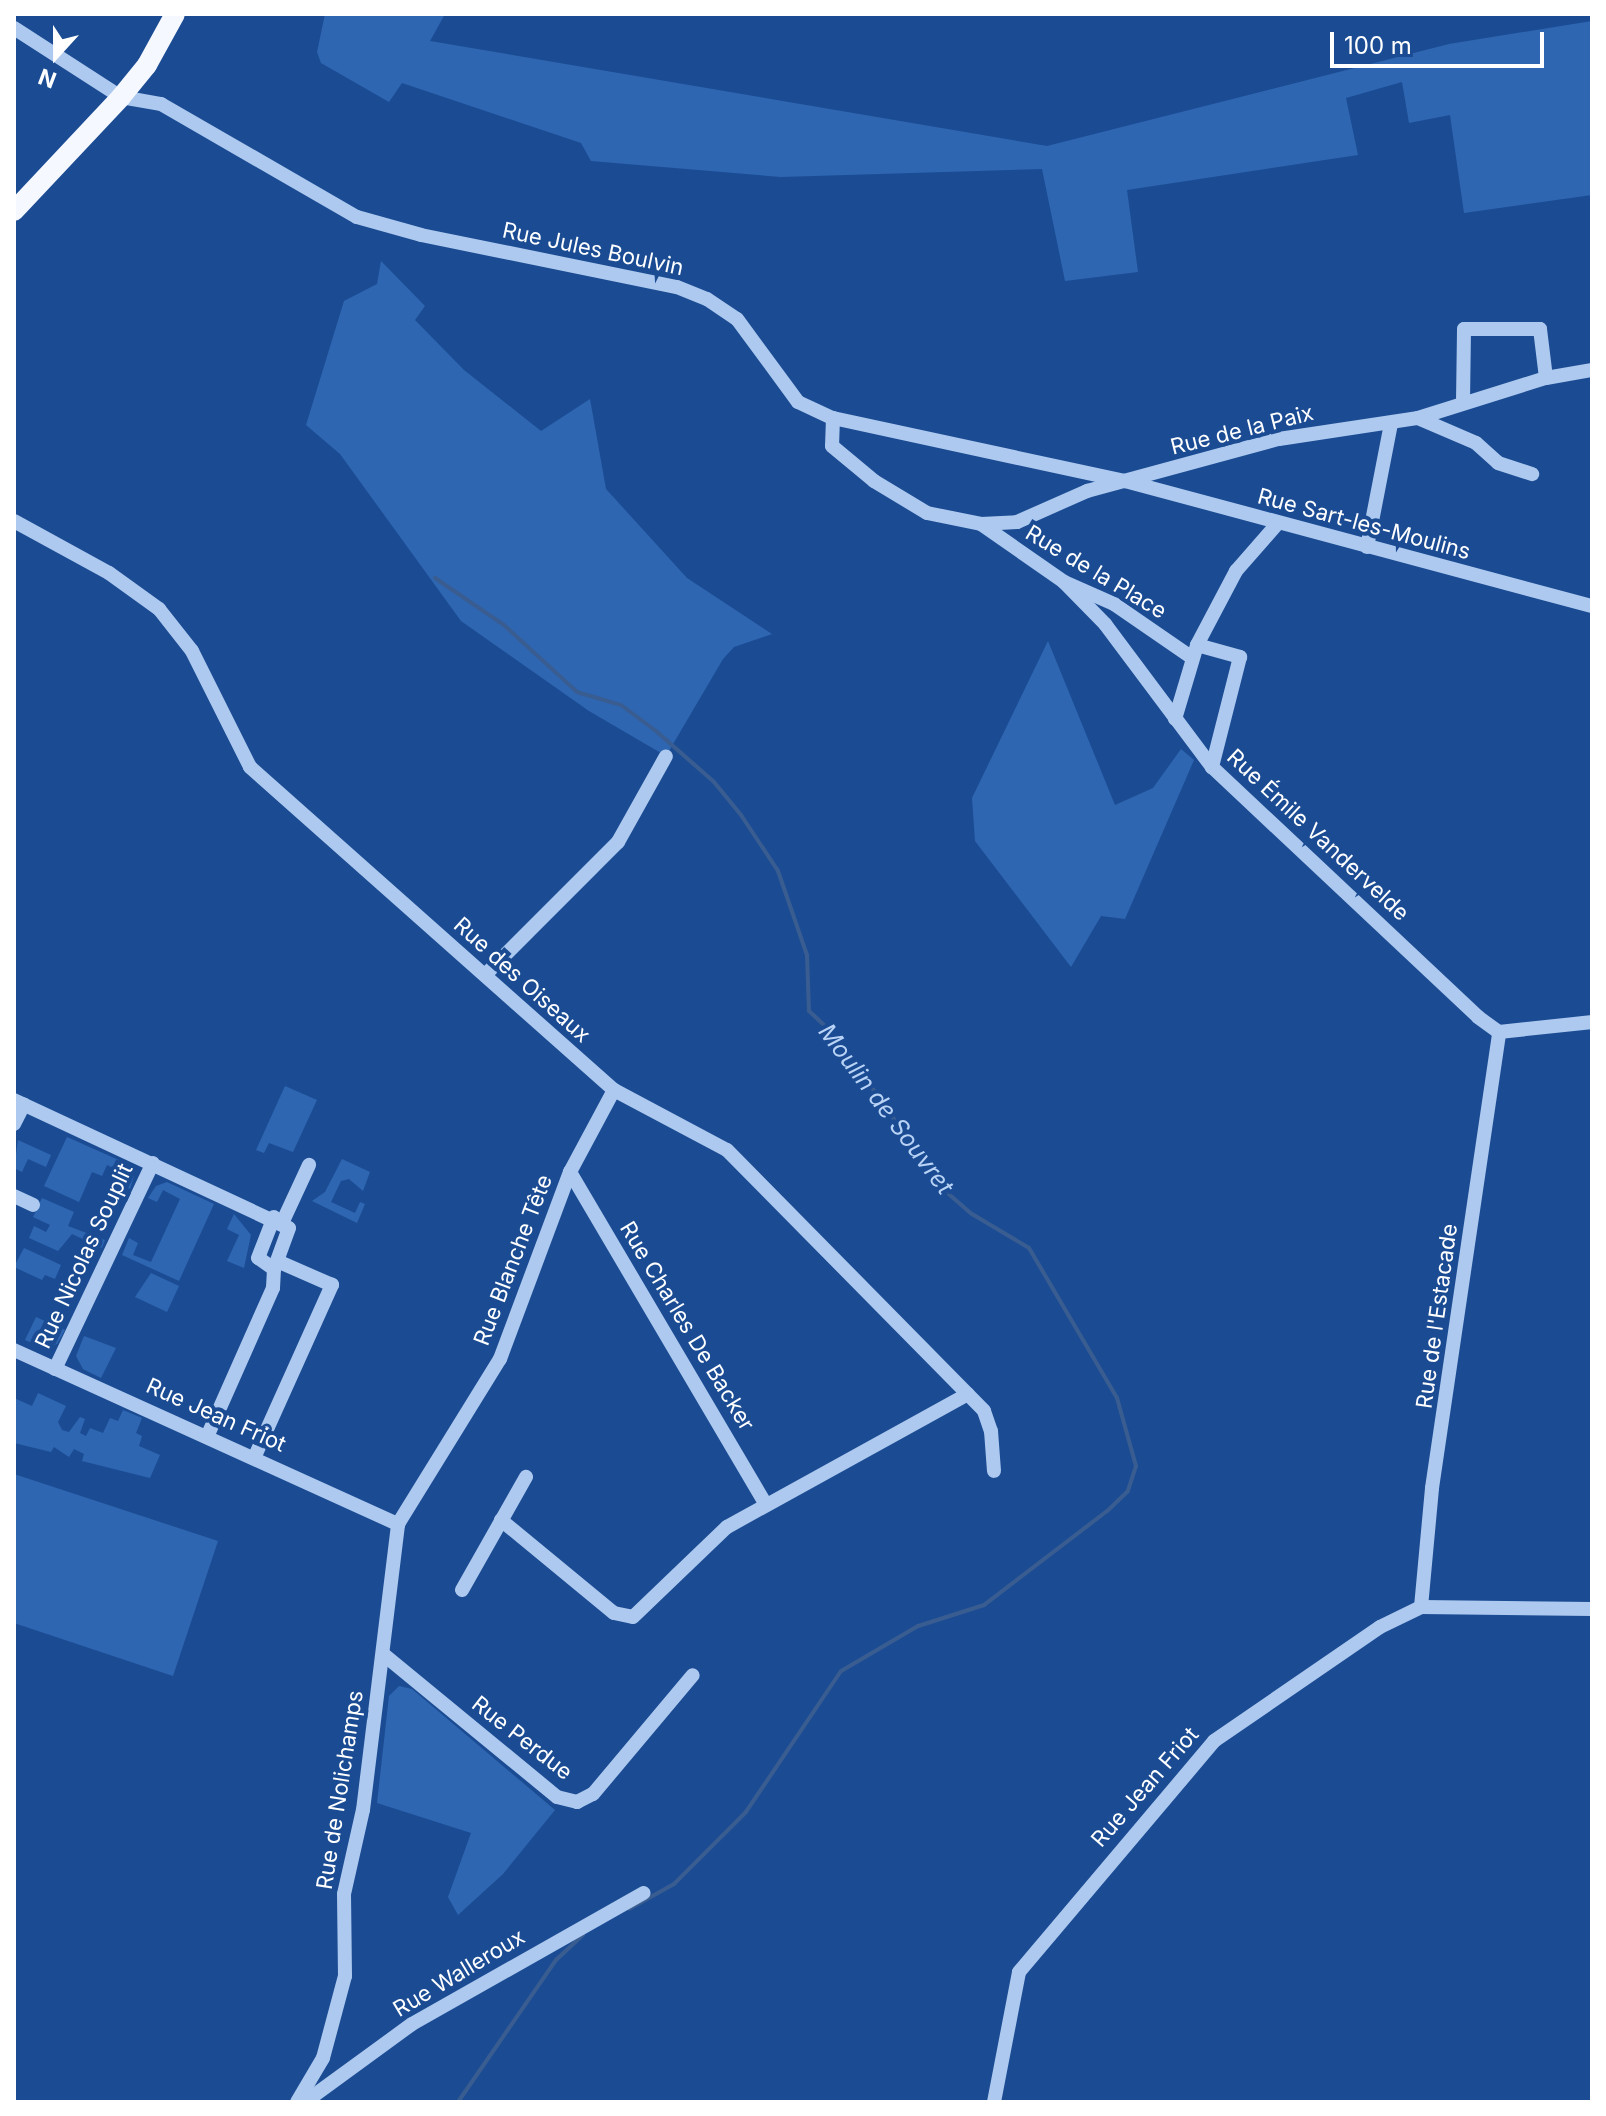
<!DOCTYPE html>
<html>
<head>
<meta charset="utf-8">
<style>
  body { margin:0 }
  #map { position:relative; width:1606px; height:2116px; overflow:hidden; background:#1b4c93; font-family:Inter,sans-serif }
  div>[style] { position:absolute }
  .green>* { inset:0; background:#2e66b1 }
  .stream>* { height:4px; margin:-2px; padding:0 2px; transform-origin:2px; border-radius:2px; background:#3a5d91 }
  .minor>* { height:14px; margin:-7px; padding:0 7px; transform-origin:7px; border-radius:7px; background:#adc9ef }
  .major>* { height:20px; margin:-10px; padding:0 10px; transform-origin:10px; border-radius:10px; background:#f5f8ff }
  span { translate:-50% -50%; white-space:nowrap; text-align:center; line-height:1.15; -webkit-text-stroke:8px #1b4c93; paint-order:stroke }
  .street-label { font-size:22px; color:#fff }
  .water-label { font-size:24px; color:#b9d3f6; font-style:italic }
  .frame { position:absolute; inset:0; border:16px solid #fff; pointer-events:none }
  .north { position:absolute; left:16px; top:16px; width:80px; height:80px; -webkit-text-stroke:6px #1b4c93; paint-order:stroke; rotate:201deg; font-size:22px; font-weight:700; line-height:32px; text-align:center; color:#fff }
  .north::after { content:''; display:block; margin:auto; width:28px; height:36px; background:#fff; clip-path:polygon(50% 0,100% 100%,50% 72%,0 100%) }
  .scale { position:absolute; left:1330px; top:32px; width:214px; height:36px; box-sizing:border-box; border:4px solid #fff; border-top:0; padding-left:10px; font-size:24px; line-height:28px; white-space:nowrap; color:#fff; -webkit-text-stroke:6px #1b4c93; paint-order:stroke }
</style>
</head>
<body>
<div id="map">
  <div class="green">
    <div style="clip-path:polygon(325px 14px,445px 14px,430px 41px,1047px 146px,1449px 44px,1592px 21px,1592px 195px,1464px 213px,1450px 115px,1409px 123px,1402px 82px,1346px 98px,1358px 155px,1127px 190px,1138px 272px,1065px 281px,1042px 169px,781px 177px,591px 161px,581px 143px,402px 83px,389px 102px,321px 63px,317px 52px)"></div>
    <div style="clip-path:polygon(381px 261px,425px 306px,415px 320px,464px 370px,541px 431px,590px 399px,606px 489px,687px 578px,772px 634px,734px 647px,723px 659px,666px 756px,589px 711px,461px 621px,340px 454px,306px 425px,344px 301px,377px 284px)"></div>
    <div style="clip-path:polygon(1048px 641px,1115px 805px,1153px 788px,1181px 749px,1194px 760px,1125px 919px,1101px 916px,1071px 967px,975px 841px,972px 798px)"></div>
    <div style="clip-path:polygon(285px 1086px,317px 1100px,293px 1152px,269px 1143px,264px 1153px,256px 1150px)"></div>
    <div style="clip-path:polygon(67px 1137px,130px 1165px,134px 1176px,130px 1189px,120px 1184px,124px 1173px,107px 1165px,102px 1176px,92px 1172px,79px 1202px,44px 1186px)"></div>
    <div style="clip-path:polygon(18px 1140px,51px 1155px,46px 1167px,28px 1159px,22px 1172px,14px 1168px)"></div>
    <div style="clip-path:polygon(342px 1159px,370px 1172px,363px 1191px,349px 1179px,341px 1181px,331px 1202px,355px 1213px,360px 1202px,365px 1204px,357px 1223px,312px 1201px,325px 1192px)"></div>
    <div style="clip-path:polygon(167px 1182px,214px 1204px,179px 1281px,122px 1255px,129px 1238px,138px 1243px,133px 1255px,151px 1262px,180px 1199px,163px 1190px,157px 1202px,148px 1198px,156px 1186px)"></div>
    <div style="clip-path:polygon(42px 1198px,74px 1212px,68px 1226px,105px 1240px,102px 1248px,72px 1234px,58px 1251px,29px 1238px,34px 1226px,46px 1232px,50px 1225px,33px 1217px)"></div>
    <div style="clip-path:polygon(234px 1214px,251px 1235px,244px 1268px,227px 1261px,239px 1235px,227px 1229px)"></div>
    <div style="clip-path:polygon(24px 1248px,61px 1265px,55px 1279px,45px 1275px,42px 1280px,14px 1267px)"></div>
    <div style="clip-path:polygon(151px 1273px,179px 1286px,167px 1312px,135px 1297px)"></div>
    <div style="clip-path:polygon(36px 1317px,65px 1330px,57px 1344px,43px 1348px,25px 1340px)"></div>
    <div style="clip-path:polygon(84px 1336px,116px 1348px,101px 1378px,83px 1369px,76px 1356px)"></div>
    <div style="clip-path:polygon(38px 1393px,66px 1406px,58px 1422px,62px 1430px,69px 1432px,80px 1417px,85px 1419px,80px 1433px,86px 1436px,90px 1428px,103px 1433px,110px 1418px,118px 1421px,123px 1410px,142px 1418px,136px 1433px,142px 1436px,139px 1446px,160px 1455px,150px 1478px,82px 1461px,84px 1454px,74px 1449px,69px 1457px,54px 1447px,51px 1452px,14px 1443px,14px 1398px,32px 1406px)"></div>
    <div style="clip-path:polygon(14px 1474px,218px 1541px,173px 1676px,14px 1623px)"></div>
    <div style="clip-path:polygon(399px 1686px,412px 1689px,555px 1810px,503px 1874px,458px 1915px,448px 1897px,471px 1833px,377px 1803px,389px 1696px)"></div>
  </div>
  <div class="stream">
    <div style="left:435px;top:578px;width:83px;rotate:34.3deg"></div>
    <div style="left:504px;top:625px;width:99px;rotate:42.5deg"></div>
    <div style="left:577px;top:692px;width:46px;rotate:16.5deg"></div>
    <div style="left:621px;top:705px;width:44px;rotate:36.6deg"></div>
    <div style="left:656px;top:731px;width:77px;rotate:41.3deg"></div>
    <div style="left:714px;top:782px;width:43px;rotate:50.7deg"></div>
    <div style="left:741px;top:815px;width:67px;rotate:56.5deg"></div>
    <div style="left:778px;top:871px;width:89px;rotate:71deg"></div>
    <div style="left:807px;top:955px;width:56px;rotate:88deg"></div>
    <div style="left:809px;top:1011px;width:35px;rotate:43deg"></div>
    <div style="left:835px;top:1035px;width:188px;rotate:55deg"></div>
    <div style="left:943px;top:1189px;width:38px;rotate:41deg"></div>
    <div style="left:972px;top:1214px;width:66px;rotate:30.8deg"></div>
    <div style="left:1029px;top:1248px;width:174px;rotate:59.6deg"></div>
    <div style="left:1117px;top:1398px;width:71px;rotate:74.4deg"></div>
    <div style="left:1136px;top:1466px;width:26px;rotate:108deg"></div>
    <div style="left:1128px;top:1491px;width:29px;rotate:136deg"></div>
    <div style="left:1107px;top:1511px;width:155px;rotate:142.6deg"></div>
    <div style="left:984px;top:1605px;width:69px;rotate:162.3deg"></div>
    <div style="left:918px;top:1626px;width:89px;rotate:149.7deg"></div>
    <div style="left:841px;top:1671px;width:170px;rotate:124deg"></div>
    <div style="left:746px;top:1812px;width:102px;rotate:135deg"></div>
    <div style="left:674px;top:1884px;width:51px;rotate:150.9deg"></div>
    <div style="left:458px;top:2102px;width:173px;rotate:-55.4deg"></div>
    <div style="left:556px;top:1960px;width:37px;rotate:-43deg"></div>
  </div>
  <div class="minor">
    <div style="left:14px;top:28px;width:127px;rotate:32.8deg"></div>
    <div style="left:121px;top:97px;width:41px;rotate:9.9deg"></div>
    <div style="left:161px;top:104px;width:226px;rotate:30deg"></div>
    <div style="left:357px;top:217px;width:66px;rotate:15.7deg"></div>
    <div style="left:421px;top:235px;width:261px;rotate:11.5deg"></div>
    <div style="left:677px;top:287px;width:32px;rotate:22deg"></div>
    <div style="left:707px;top:299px;width:36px;rotate:34deg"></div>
    <div style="left:737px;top:319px;width:103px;rotate:53.7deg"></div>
    <div style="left:798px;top:402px;width:38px;rotate:25deg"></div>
    <div style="left:833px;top:418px;width:299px;rotate:12.2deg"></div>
    <div style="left:1125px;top:481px;width:483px;rotate:15deg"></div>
    <div style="left:1463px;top:402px;width:73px;rotate:-89.2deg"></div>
    <div style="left:1464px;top:329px;width:76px"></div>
    <div style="left:1540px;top:329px;width:49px;rotate:83deg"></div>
    <div style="left:833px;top:418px;width:28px;rotate:92deg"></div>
    <div style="left:832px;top:446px;width:55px;rotate:39.8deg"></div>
    <div style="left:874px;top:481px;width:62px;rotate:31.1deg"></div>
    <div style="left:927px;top:513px;width:55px;rotate:11.5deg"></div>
    <div style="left:981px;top:524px;width:36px;rotate:-3deg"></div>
    <div style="left:1017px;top:522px;width:77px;rotate:-23.9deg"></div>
    <div style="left:1087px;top:491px;width:199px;rotate:-15.2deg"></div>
    <div style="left:1279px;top:439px;width:141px;rotate:-8.6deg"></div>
    <div style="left:1418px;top:418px;width:134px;rotate:-17.4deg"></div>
    <div style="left:1546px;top:378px;width:47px;rotate:-9.9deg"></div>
    <div style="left:1418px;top:418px;width:63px;rotate:23.3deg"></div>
    <div style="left:1476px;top:443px;width:30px;rotate:42deg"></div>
    <div style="left:1498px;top:463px;width:36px;rotate:18deg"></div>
    <div style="left:14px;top:521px;width:108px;rotate:28.7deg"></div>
    <div style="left:109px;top:573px;width:62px;rotate:35.8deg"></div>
    <div style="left:159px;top:609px;width:53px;rotate:51.8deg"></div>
    <div style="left:192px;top:651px;width:130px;rotate:63.4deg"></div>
    <div style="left:250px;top:767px;width:487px;rotate:41.6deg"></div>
    <div style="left:614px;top:1090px;width:128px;rotate:28deg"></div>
    <div style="left:727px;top:1150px;width:366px;rotate:45.4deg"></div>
    <div style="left:984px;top:1411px;width:21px;rotate:71deg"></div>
    <div style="left:991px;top:1431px;width:40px;rotate:85.7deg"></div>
    <div style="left:981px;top:524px;width:101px;rotate:34.9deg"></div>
    <div style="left:1064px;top:582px;width:55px;rotate:23.7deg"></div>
    <div style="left:1114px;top:604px;width:93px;rotate:34.5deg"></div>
    <div style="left:1367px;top:547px;width:126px;rotate:-79deg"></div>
    <div style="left:1064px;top:582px;width:59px;rotate:45.7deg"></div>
    <div style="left:1105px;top:624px;width:179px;rotate:53.2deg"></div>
    <div style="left:1212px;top:767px;width:365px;rotate:43.2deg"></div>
    <div style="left:1478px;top:1017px;width:26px;rotate:36deg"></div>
    <div style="left:1499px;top:1032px;width:94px;rotate:-6.1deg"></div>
    <div style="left:1197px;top:645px;width:45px;rotate:15.6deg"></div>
    <div style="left:1240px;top:657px;width:114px;rotate:104.3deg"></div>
    <div style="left:1175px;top:719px;width:77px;rotate:-73.4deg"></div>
    <div style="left:1197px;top:645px;width:84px;rotate:-62.2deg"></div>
    <div style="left:1236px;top:571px;width:64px;rotate:-48.8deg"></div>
    <div style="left:485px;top:975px;width:188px;rotate:-45deg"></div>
    <div style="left:618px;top:842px;width:98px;rotate:-60.8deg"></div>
    <div style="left:14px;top:1100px;width:303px;rotate:25deg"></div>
    <div style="left:289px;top:1228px;width:44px;rotate:110.1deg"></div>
    <div style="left:274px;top:1269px;width:19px;rotate:93deg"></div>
    <div style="left:273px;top:1288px;width:161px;rotate:113.9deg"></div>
    <div style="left:14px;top:1124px;width:22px;rotate:-63deg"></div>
    <div style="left:570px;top:1172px;width:384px;rotate:59.5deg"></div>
    <div style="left:14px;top:1196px;width:21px;rotate:25deg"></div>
    <div style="left:283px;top:1221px;width:62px;rotate:-65.1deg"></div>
    <div style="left:274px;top:1269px;width:19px;rotate:-145deg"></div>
    <div style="left:258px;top:1258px;width:44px;rotate:-68.7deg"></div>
    <div style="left:14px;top:1350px;width:422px;rotate:24.4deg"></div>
    <div style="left:55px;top:1369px;width:228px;rotate:-64.6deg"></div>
    <div style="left:255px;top:1456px;width:188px;rotate:-65.8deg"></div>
    <div style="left:332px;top:1285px;width:60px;rotate:-156.4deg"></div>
    <div style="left:501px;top:1520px;width:146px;rotate:39.5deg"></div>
    <div style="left:614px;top:1613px;width:19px;rotate:12deg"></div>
    <div style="left:633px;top:1617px;width:130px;rotate:-43.8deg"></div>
    <div style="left:727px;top:1527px;width:275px;rotate:-28.9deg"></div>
    <div style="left:462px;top:1590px;width:130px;rotate:-60.5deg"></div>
    <div style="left:1421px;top:1607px;width:120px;rotate:-84.7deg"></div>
    <div style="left:1432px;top:1488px;width:461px;rotate:-81.6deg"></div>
    <div style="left:383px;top:1654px;width:225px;rotate:39.4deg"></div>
    <div style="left:557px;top:1797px;width:21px;rotate:14deg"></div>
    <div style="left:577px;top:1802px;width:18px;rotate:-27deg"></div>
    <div style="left:593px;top:1794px;width:155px;rotate:-50deg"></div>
    <div style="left:297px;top:2102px;width:51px;rotate:-59.4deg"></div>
    <div style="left:323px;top:2058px;width:85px;rotate:-75deg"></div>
    <div style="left:345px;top:1976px;width:82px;rotate:-90.7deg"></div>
    <div style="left:344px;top:1894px;width:86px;rotate:-77.3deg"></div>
    <div style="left:363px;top:1810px;width:288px;rotate:-83deg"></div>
    <div style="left:398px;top:1524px;width:194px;rotate:-58.3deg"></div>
    <div style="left:500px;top:1359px;width:200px;rotate:-69.5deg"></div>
    <div style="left:570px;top:1172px;width:93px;rotate:-61.8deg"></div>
    <div style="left:305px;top:2102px;width:132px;rotate:-36.1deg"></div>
    <div style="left:412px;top:2024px;width:266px;rotate:-29.5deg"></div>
    <div style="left:994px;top:2102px;width:132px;rotate:-79.1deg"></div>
    <div style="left:1019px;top:1972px;width:302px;rotate:-49.8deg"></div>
    <div style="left:1214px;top:1741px;width:201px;rotate:-34.5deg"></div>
    <div style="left:1380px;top:1627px;width:46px;rotate:-26deg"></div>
    <div style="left:1421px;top:1607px;width:171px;rotate:0.7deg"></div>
  </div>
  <div class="major">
    <div style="left:14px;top:211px;width:156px;rotate:-46.8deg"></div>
    <div style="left:121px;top:97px;width:41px;rotate:-50.9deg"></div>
    <div style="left:147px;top:65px;width:58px;rotate:-61.2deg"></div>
  </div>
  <div class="street-label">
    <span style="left:593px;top:249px;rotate:12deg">Rue Jules Boulvin</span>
    <span style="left:1242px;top:430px;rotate:-14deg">Rue de la Paix</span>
    <span style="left:1364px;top:524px;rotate:15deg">Rue Sart-les-Moulins</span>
    <span style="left:1096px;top:572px;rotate:31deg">Rue de la Place</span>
    <span style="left:1318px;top:835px;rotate:43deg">Rue Émile Vandervelde</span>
    <span style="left:522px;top:980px;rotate:42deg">Rue des Oiseaux</span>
    <span style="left:84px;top:1256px;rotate:-65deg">Rue Nicolas Souplit</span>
    <span style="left:513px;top:1260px;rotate:-69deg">Rue Blanche Tête</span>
    <span style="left:1437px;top:1316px;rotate:-82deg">Rue de l'Estacade</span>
    <span style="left:687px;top:1326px;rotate:59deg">Rue Charles De Backer</span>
    <span style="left:216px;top:1415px;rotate:24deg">Rue Jean Friot</span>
    <span style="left:522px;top:1738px;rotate:38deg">Rue Perdue</span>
    <span style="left:1145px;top:1787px;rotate:-49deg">Rue Jean Friot</span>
    <span style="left:340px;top:1790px;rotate:-81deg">Rue de Nolichamps</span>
    <span style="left:459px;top:1973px;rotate:-31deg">Rue Walleroux</span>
  </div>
  <div class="water-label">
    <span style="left:886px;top:1109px;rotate:53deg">Moulin de Souvret</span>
  </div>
  <div class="frame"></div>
  <div class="north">N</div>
  <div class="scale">100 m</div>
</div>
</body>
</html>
